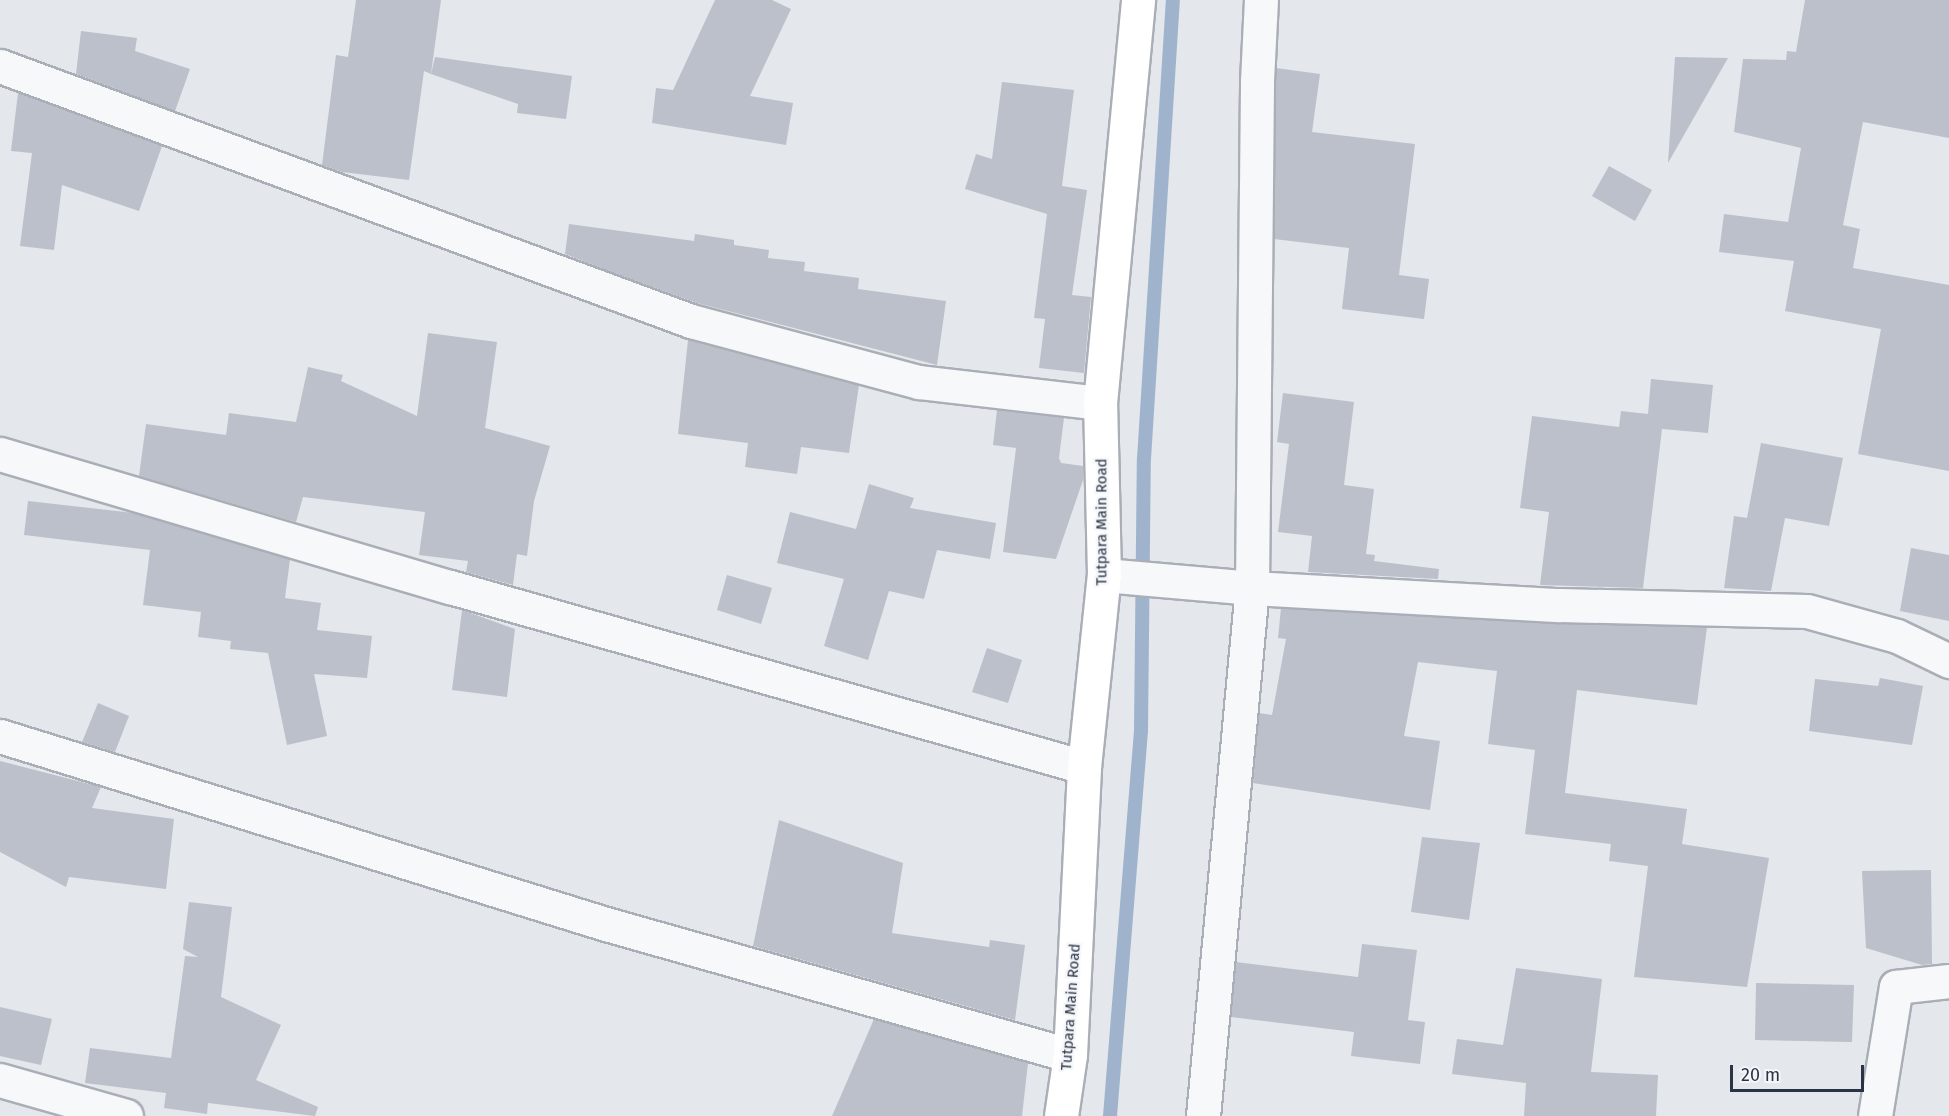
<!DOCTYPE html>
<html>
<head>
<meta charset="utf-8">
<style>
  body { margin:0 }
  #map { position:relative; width:1949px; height:1116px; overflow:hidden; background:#e4e7ec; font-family:"Fira Sans",sans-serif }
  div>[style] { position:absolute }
  .stream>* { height:14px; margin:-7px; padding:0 7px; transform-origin:7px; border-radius:7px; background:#9fb4cc }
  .building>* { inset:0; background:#bbc0ca }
  .roads { filter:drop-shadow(2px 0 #a9aeb7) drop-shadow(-2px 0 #a9aeb7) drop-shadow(0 2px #a9aeb7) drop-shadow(0 -2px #a9aeb7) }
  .street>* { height:33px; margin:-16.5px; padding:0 16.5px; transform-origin:16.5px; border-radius:16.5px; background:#f7f8fa }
  .secondary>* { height:33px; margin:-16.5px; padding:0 16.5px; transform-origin:16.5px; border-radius:16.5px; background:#fff }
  span { translate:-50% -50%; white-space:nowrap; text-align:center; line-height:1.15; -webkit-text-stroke:4.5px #f4f6f9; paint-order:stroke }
  .street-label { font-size:15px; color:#2b3445 }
  .scale { position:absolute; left:1730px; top:1065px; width:134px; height:27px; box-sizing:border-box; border:3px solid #2b3445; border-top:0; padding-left:8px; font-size:18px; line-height:21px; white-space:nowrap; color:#2b3445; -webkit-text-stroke:4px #f4f6f9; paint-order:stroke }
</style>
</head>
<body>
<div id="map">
  <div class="stream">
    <div style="left:1110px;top:1116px;width:387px;rotate:-85.4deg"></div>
    <div style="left:1141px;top:730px;width:271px;rotate:-89.4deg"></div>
    <div style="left:1144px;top:459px;width:460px;rotate:-86.4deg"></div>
  </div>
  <div class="building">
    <div style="clip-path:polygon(356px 0,441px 0,431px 74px,424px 71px,409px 180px,342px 172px,322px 165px,336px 55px,348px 57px)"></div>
    <div style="clip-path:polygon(715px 0,772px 0,791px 9px,750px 96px,793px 103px,786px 145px,652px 123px,656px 88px,673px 90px)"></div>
    <div style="clip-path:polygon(1805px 0,1949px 0,1949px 138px,1863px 122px,1843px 225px,1860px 229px,1853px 268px,1949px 285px,1949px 471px,1858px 454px,1881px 329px,1785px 311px,1794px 261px,1719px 252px,1724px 214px,1788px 222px,1801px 148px,1734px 132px,1743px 59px,1786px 60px,1787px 51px,1796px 52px)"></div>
    <div style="clip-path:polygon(81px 31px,137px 38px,135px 51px,190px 69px,175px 111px,76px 74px)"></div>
    <div style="clip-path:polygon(435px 57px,572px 76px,566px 119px,517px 113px,518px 104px,431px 74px)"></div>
    <div style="clip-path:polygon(1675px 57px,1728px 58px,1668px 163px)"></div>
    <div style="clip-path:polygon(1276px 68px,1320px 74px,1312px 132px,1415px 144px,1399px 275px,1429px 279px,1424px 319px,1342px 309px,1349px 248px,1274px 239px)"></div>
    <div style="clip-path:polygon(1002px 82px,1074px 90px,1062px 186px,1087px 190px,1072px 295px,1091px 297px,1084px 373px,1039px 368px,1045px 319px,1034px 318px,1047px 214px,965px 189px,976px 154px,992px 159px)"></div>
    <div style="clip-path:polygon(18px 93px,162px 146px,139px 211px,62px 185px,54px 250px,20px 246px,32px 153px,11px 151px)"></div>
    <div style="clip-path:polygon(1609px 166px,1652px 190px,1635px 221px,1592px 196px)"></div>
    <div style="clip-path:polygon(569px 224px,694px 241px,695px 234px,734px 240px,734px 245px,769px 250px,768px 258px,805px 262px,804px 271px,859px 278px,858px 289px,946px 301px,937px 365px,697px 303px,606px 270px,565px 254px)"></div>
    <div style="clip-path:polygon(428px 333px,497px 342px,485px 428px,550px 446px,534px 501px,527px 556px,517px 554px,513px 585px,466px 572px,468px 561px,419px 555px,425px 512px,303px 497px,296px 522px,139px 476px,146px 424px,226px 435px,229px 413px,296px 422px,308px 367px,343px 375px,341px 381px,417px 416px)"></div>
    <div style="clip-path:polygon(688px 340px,859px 385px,849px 453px,801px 447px,797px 474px,745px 467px,748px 443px,678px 434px)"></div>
    <div style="clip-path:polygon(1651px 379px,1713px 385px,1708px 433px,1662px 429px,1643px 588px,1540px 585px,1549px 512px,1520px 508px,1532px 416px,1619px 427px,1621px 411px,1648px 414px)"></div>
    <div style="clip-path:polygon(1283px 393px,1354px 402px,1344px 485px,1374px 489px,1366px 554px,1375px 555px,1374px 561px,1439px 569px,1438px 579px,1308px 572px,1312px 536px,1278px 532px,1289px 444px,1277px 442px)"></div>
    <div style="clip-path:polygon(997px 410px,1064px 418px,1059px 458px,1061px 463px,1083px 466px,1083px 480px,1056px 559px,1003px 552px,1016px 448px,993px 445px)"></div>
    <div style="clip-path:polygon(1761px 443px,1843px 458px,1829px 526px,1785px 518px,1771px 591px,1724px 588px,1734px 516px,1747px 518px)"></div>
    <div style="clip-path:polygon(869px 484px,914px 498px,910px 508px,996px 523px,990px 559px,937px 550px,924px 599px,889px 591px,868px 660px,824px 646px,844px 579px,777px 563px,790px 512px,856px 529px)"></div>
    <div style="clip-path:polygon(28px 501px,134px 513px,290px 559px,285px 598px,321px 603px,317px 630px,372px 636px,367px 678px,314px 674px,327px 736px,287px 745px,268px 653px,230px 649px,231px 641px,198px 637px,201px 612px,143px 605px,150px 550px,24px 535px)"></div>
    <div style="clip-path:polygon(1911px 548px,1949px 555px,1949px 621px,1900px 611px)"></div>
    <div style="clip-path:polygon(727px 575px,772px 588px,761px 624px,717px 610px)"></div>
    <div style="clip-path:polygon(1281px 608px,1707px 627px,1697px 705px,1577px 690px,1565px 793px,1687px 809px,1682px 844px,1769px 858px,1747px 987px,1634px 977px,1648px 866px,1609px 861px,1611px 844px,1525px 834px,1535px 750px,1488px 744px,1497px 671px,1418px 662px,1404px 736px,1440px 741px,1430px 810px,1253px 783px,1259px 713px,1272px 715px,1286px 639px,1278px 638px)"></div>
    <div style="clip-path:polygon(462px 610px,515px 629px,507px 697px,452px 690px)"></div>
    <div style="clip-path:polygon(987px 648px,1022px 660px,1008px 703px,972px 692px)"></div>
    <div style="clip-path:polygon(1880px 678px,1923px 686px,1912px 745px,1809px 731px,1815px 679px,1878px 686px)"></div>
    <div style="clip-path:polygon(98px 703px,129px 716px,115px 752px,82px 742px)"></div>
    <div style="clip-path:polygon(0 761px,101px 787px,92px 808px,174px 819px,166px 889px,69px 877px,66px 887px,0 852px)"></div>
    <div style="clip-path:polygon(779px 820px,903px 863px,892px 933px,989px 947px,990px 940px,1025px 945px,1015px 1020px,753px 946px)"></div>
    <div style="clip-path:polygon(1422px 837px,1480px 843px,1469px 920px,1411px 912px)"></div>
    <div style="clip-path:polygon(1931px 870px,1932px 964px,1922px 965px,1866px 948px,1862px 871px)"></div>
    <div style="clip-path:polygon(189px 902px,232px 907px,221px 997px,281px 1025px,256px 1080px,318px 1107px,315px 1116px,208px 1103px,207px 1114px,164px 1108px,166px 1093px,85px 1083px,90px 1048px,171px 1058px,185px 956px,198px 957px,183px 949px)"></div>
    <div style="clip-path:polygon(1362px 944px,1417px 950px,1408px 1020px,1425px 1022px,1420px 1064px,1351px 1056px,1354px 1032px,1231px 1017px,1236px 962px,1358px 977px)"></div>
    <div style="clip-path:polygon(1516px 968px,1602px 979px,1591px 1072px,1658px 1075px,1656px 1116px,1524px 1116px,1526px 1083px,1452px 1074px,1457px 1039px,1503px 1045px)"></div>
    <div style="clip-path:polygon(1756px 983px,1854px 985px,1852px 1042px,1755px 1040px)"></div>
    <div style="clip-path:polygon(0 1007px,52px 1019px,41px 1065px,0 1056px)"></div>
    <div style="clip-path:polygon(874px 1019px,1028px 1063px,1022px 1116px,832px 1116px)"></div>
  </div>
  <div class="roads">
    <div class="street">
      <div style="left:0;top:66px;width:737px;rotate:20.26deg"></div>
      <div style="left:691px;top:321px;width:236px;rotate:15deg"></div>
      <div style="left:919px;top:382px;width:182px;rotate:6.6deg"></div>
      <div style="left:0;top:454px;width:469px;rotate:16.5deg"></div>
      <div style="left:450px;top:587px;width:659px;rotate:15.85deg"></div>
      <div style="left:1104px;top:575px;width:149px;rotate:5deg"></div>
      <div style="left:1252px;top:588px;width:308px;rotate:3.2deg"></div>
      <div style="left:1560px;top:605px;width:247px;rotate:1.4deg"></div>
      <div style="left:1807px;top:611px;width:93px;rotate:15.5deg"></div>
      <div style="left:1897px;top:636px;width:58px;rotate:25.7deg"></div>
      <div style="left:0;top:736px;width:634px;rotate:17.24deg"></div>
      <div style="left:606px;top:924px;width:482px;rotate:15.8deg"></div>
      <div style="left:0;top:1080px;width:131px;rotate:15.9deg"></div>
      <div style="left:1203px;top:1116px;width:530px;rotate:-84.7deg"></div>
      <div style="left:1252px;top:588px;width:507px;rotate:-89.43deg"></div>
      <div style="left:1257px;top:81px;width:81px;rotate:-87.2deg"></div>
      <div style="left:1875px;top:1116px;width:131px;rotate:-80.8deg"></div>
      <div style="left:1896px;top:987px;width:53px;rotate:-6.5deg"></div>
    </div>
    <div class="secondary">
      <div style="left:1061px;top:1116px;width:62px;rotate:-81.6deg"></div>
      <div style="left:1070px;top:1055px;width:288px;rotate:-87.2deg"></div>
      <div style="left:1084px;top:767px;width:193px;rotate:-84.1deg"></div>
      <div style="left:1104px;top:575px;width:172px;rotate:-91.3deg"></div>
      <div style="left:1100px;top:403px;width:405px;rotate:-84.6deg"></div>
    </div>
  </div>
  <div class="street-label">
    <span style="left:1102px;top:522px;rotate:-90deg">Tutpara Main Road</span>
    <span style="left:1071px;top:1007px;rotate:-86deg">Tutpara Main Road</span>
  </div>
  <div class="scale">20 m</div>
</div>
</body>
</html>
